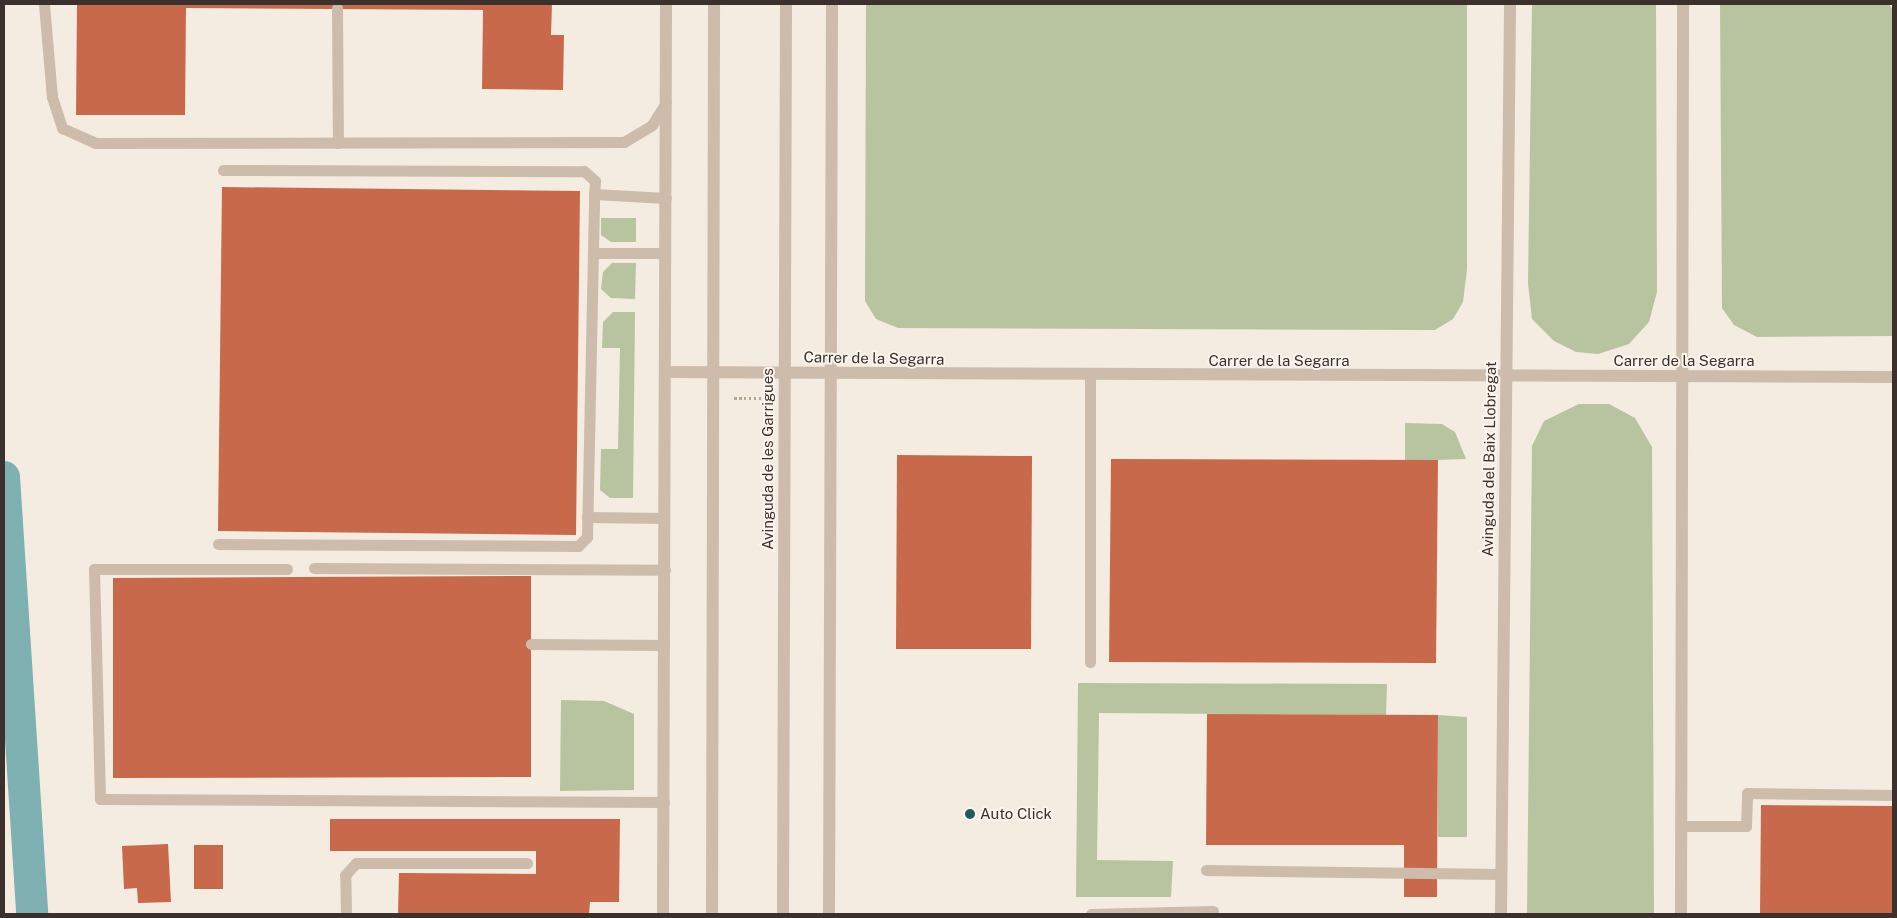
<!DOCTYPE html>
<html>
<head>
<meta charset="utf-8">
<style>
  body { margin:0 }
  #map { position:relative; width:1897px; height:918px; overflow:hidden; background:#f4ebe1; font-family:"Public Sans",sans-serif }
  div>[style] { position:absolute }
  .green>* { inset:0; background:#b8c4a0 }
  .canal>* { height:32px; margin:-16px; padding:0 16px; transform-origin:16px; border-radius:16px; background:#7fb0b2 }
  .building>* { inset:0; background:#c8694b }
  .path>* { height:3px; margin-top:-1.5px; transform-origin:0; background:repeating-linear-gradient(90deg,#b9a596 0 2.5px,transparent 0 5px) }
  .service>* { height:11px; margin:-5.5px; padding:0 5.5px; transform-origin:5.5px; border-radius:5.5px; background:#cdbbac }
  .minor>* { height:12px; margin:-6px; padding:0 6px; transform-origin:6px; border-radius:6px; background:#cdbbac }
  .tertiary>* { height:12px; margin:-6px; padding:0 6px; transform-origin:6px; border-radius:6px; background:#cdbbac }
  .dots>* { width:14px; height:14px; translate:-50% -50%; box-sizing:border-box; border:2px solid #fbf5ee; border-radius:50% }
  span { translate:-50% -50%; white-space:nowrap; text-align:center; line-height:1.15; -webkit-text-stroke:4px #fbf5ee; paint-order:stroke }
  .street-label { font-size:15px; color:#3b302b }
  .poi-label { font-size:15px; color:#3b302b }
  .left { translate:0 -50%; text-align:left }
  .frame { position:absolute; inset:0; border:5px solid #3b302b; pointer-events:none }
</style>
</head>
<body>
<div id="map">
  <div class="green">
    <div style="clip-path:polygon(866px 4px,1467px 4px,1467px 269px,1463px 302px,1453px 319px,1435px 330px,898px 328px,876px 319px,865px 301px)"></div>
    <div style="clip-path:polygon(1532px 4px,1656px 4px,1657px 292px,1649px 322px,1629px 344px,1598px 354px,1576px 352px,1554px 341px,1532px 319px,1528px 283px)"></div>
    <div style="clip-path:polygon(1720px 4px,1889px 4px,1893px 10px,1893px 336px,1757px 337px,1734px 325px,1722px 308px)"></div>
    <div style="clip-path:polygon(601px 218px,636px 218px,636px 242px,611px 242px,601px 235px)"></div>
    <div style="clip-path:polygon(612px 263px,636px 263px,635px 299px,611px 298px,601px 289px,603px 272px)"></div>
    <div style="clip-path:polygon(613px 312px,635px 312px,633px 498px,610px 498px,600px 490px,601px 449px,618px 449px,620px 348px,602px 348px,603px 322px)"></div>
    <div style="clip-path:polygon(1579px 404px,1609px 404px,1635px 418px,1652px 447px,1654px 914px,1527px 914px,1532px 446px,1544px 421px)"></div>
    <div style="clip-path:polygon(1405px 423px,1442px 424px,1455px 432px,1466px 459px,1405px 461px)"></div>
    <div style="clip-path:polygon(1078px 683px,1387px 684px,1386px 715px,1099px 713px,1097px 860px,1173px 861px,1171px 897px,1076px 897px)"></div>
    <div style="clip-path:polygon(561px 700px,604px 701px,634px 714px,634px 790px,560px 791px)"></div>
    <div style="clip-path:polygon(1438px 715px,1467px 717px,1467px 837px,1438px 837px)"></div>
  </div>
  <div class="canal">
    <div style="left:4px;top:477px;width:438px;rotate:86.3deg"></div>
  </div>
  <div class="building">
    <div style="clip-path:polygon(77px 4px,552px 4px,551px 35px,564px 35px,563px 90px,482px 89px,483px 10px,186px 8px,185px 115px,76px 115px)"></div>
    <div style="clip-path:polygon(222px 187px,580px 191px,576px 535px,218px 531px)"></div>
    <div style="clip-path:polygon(897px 455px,1032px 456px,1031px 649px,896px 649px)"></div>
    <div style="clip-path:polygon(1111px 459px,1438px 460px,1436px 663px,1109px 662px)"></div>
    <div style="clip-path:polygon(531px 576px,531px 777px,113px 778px,113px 578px)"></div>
    <div style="clip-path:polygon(1207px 714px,1438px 715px,1437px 897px,1404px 897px,1404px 845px,1206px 845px)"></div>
    <div style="clip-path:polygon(1761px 805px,1893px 806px,1893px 914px,1760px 914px)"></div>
    <div style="clip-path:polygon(330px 819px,620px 819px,619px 902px,590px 902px,589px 914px,398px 914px,399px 873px,536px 874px,536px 851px,330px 851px)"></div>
    <div style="clip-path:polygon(168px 844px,171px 902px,138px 903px,137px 888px,124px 889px,122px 846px)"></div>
    <div style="clip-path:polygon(194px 845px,223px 845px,223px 889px,194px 889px)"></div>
  </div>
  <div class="path">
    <div style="left:734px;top:398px;width:29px"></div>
  </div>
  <div class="service">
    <div style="left:44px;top:4px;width:93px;rotate:85.1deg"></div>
    <div style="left:52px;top:97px;width:33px;rotate:72deg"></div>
    <div style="left:62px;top:128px;width:36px;rotate:24deg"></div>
    <div style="left:95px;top:143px;width:529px;rotate:-0.11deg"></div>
    <div style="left:624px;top:142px;width:33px;rotate:-31deg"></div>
    <div style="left:652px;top:125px;width:26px;rotate:-58deg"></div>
    <div style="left:337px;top:8px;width:135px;rotate:89.6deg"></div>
    <div style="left:223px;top:170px;width:361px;rotate:0.2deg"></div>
    <div style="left:584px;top:171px;width:15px;rotate:42deg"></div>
    <div style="left:595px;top:181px;width:13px;rotate:94deg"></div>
    <div style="left:594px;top:194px;width:72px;rotate:3.2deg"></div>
    <div style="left:594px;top:253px;width:71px"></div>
    <div style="left:587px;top:517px;width:77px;rotate:0.7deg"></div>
    <div style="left:218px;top:544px;width:360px;rotate:0.3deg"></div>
    <div style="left:578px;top:546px;width:13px;rotate:-45deg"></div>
    <div style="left:587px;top:537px;width:343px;rotate:-88.8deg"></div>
    <div style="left:314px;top:568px;width:351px;rotate:0.3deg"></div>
    <div style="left:287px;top:569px;width:193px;rotate:180deg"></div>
    <div style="left:94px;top:569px;width:230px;rotate:88.5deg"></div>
    <div style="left:100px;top:799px;width:564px;rotate:0.3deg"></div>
    <div style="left:531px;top:644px;width:133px;rotate:0.4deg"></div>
    <div style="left:1090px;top:662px;width:287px;rotate:-90deg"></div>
    <div style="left:1681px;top:826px;width:65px"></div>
    <div style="left:1746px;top:826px;width:33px;rotate:-88deg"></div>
    <div style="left:1747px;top:793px;width:146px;rotate:0.8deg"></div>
    <div style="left:1206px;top:870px;width:295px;rotate:0.8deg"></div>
    <div style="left:346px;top:914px;width:39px;rotate:-91deg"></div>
    <div style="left:345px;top:875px;width:16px;rotate:-47deg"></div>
    <div style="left:356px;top:863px;width:171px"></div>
    <div style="left:1091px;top:914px;width:122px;rotate:-1.4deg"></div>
  </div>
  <div class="minor">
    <div style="left:665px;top:372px;width:1228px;rotate:0.23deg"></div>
    <div style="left:663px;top:914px;width:910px;rotate:-89.81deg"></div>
    <div style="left:829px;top:914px;width:910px;rotate:-89.81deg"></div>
    <div style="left:1501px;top:914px;width:910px;rotate:-89.43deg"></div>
    <div style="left:1681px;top:914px;width:910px;rotate:-89.87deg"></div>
  </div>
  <div class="tertiary">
    <div style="left:712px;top:914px;width:910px;rotate:-89.87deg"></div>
    <div style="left:783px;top:914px;width:910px;rotate:-89.81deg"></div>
  </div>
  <div class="dots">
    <div style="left:970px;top:814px;background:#1f5a5e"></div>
  </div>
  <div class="street-label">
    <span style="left:874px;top:358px;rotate:1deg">Carrer de la Segarra</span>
    <span style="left:1279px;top:361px">Carrer de la Segarra</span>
    <span style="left:1684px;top:361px">Carrer de la Segarra</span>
    <span style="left:768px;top:459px;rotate:-90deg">Avinguda de les Garrigues</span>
    <span style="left:1489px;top:459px;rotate:-89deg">Avinguda del Baix Llobregat</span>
  </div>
  <div class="poi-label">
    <span class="left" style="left:980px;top:814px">Auto Click</span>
  </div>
  <div class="frame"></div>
</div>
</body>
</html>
